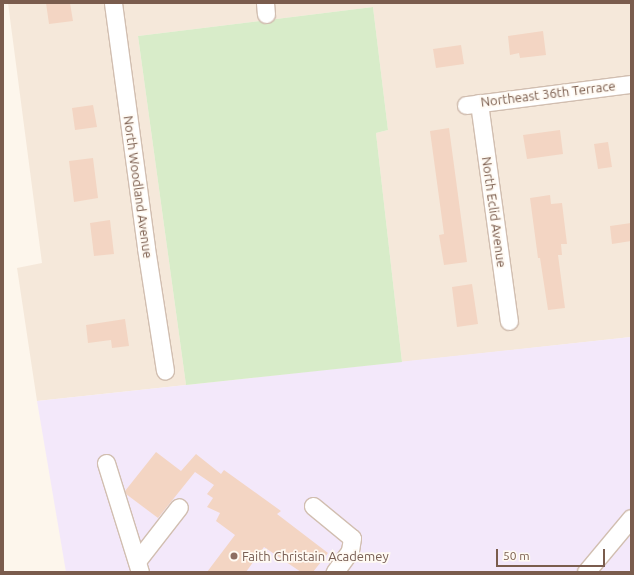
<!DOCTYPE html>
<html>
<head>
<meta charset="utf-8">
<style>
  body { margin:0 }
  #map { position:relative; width:634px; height:575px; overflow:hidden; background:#fdf6ec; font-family:Ubuntu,sans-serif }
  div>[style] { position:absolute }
  .residential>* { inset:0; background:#f5e8da }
  .education>* { inset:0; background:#f3e8fa }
  .green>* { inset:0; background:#d8ecc9 }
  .building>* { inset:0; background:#f3d5c3 }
  .roads { filter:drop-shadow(1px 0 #d1beb0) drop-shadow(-1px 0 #d1beb0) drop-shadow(0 1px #d1beb0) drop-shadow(0 -1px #d1beb0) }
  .minor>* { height:17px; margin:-8.5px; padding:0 8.5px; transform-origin:8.5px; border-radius:8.5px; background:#fff }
  .dots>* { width:11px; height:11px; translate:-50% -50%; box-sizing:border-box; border:2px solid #fffaf3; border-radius:50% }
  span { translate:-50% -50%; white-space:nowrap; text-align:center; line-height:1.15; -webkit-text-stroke:3.5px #fffaf3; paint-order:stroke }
  .street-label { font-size:13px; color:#7a5c4d }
  .education-label { font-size:13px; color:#785e54 }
  .left { translate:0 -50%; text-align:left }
  .frame { position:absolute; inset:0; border:4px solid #7a5c4d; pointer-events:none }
  .scale { position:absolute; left:496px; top:549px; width:109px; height:18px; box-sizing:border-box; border:2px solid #7a5c4d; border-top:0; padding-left:5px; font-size:12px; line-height:14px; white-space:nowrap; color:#7a5c4d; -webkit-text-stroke:3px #fffaf3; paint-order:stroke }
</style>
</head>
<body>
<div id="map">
  <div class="residential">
    <div style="clip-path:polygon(8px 3px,631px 3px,631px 337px,402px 362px,376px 133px,388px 130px,373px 7px,138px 36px,186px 385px,37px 401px,17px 268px,42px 263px)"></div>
  </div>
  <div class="education">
    <div style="clip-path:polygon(631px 337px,631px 572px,66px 572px,37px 401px)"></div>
  </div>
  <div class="green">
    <div style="clip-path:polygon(373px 7px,388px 130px,376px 133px,402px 362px,186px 385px,138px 36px)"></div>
  </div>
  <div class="building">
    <div style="clip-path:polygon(46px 3px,70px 3px,73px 21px,49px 24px)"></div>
    <div style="clip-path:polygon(543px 31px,546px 55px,520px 58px,519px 53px,510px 55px,508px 36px)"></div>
    <div style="clip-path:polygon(461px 45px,464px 64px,436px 68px,433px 49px)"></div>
    <div style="clip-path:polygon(93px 105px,97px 127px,75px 130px,72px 108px)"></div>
    <div style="clip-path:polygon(449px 128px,467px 262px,444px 265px,439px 235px,444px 234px,430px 131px)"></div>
    <div style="clip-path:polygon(560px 130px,563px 154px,527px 159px,523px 135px)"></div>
    <div style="clip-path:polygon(608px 142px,612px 167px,598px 169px,594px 144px)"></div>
    <div style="clip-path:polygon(93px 158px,98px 198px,74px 202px,69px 161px)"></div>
    <div style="clip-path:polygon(550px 195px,551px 204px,562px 203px,567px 244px,561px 244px,562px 255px,558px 255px,565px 308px,548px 310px,540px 258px,538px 258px,530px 198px)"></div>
    <div style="clip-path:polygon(110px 220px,114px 254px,94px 256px,90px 223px)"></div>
    <div style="clip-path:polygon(631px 223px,631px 241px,612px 244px,610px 226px)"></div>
    <div style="clip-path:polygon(472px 284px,478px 324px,457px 327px,452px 287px)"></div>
    <div style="clip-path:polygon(125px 319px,129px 346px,112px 348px,111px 340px,88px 343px,86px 325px)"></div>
    <div style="clip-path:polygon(156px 452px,181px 471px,196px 454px,221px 474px,224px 470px,281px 511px,277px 514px,328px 553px,313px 572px,301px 572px,264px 547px,246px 572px,207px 572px,235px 535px,216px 521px,220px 513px,207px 507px,213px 498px,207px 494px,214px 485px,195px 472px,158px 518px,126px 494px,125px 491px)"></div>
  </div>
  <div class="roads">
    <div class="minor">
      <div style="left:113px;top:3px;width:247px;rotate:82.3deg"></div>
      <div style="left:146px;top:248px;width:124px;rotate:81.2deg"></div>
      <div style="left:265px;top:3px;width:11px;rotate:85deg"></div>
      <div style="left:479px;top:103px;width:220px;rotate:82.2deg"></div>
      <div style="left:466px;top:105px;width:166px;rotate:-7.3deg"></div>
      <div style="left:106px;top:463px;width:114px;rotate:72.7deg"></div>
      <div style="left:313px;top:506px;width:50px;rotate:39.4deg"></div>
      <div style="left:352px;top:538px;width:13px;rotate:99deg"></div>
      <div style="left:350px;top:551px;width:26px;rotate:126deg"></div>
      <div style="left:137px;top:561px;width:68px;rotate:-52.1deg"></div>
      <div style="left:586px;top:572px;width:70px;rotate:-50.2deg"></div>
    </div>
  </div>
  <div class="dots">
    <div style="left:234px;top:556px;background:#8d6e63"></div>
  </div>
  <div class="street-label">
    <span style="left:548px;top:94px;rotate:-7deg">Northeast 36th Terrace</span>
    <span style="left:138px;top:187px;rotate:82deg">North Woodland Avenue</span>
    <span style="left:494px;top:212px;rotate:82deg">North Eclid Avenue</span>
  </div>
  <div class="education-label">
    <span class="left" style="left:242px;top:556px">Faith Christain Academey</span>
  </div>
  <div class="frame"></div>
  <div class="scale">50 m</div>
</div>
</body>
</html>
